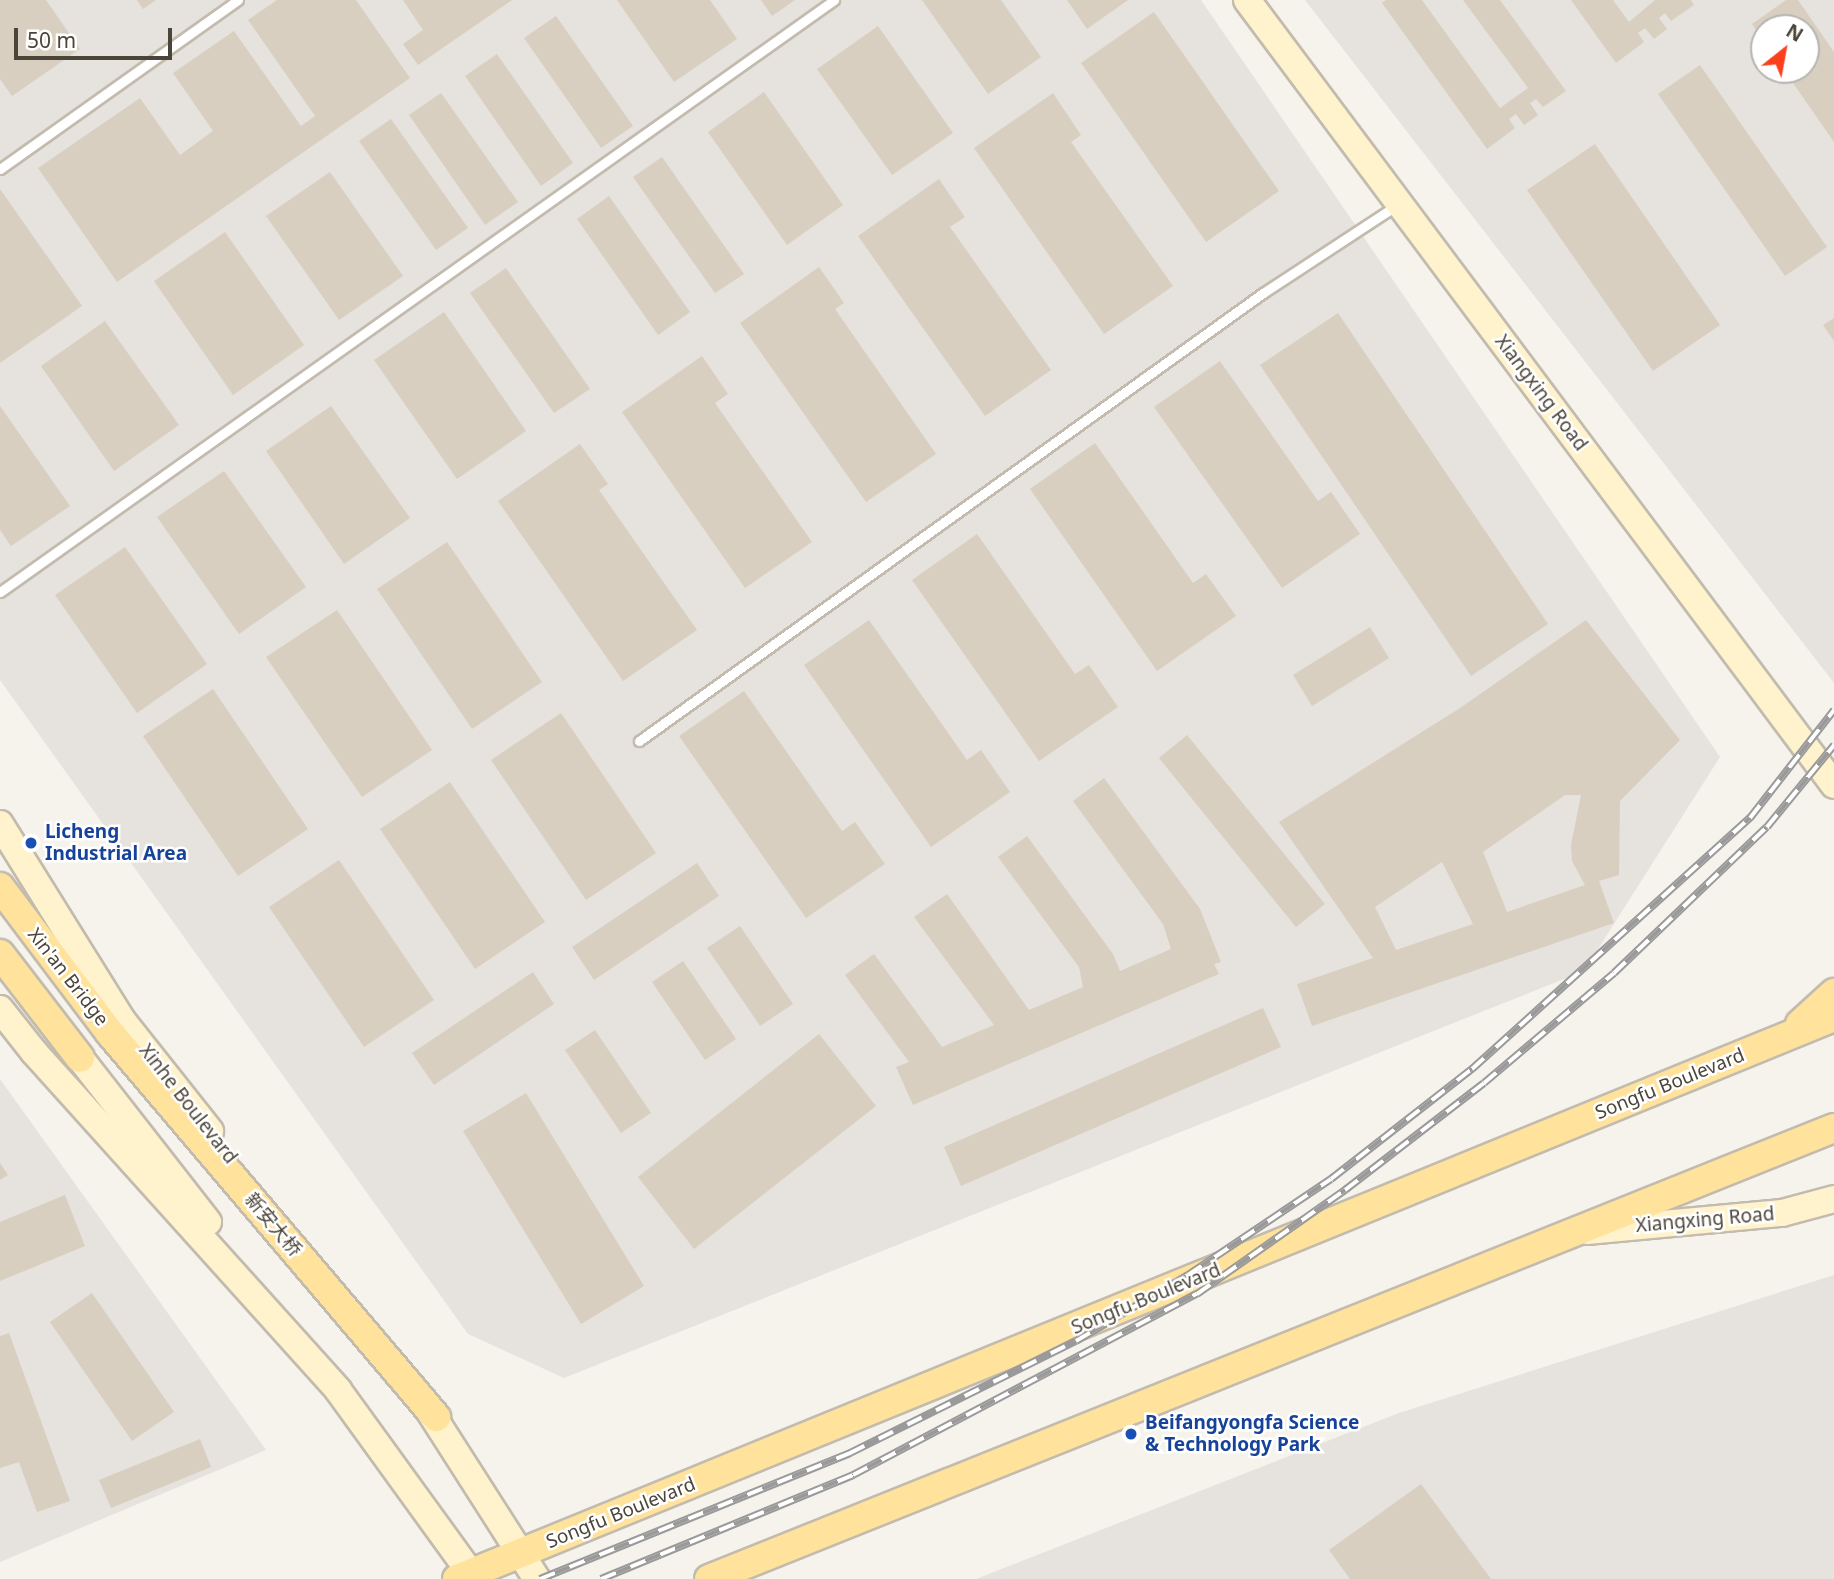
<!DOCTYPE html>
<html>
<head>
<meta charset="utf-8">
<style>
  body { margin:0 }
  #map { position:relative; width:1834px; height:1579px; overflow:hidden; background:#f6f3ec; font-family:"Noto Sans","Noto Sans SC",sans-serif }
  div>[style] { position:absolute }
  .industrial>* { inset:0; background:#e6e2dd }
  .building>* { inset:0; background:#d8cfc1 }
  .roads { filter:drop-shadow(2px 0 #c2bbae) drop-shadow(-2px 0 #c2bbae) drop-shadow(0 2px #c2bbae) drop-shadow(0 -2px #c2bbae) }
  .lane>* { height:9px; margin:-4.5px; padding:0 4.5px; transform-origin:4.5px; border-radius:4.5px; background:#fff }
  .secondary>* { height:26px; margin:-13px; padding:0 13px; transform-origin:13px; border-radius:13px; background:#fff3cd }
  .primary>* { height:28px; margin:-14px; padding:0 14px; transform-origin:14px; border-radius:14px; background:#ffe39c }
  .rail>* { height:8px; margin-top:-4px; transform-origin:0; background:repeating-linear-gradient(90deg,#fff 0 16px,#9a9a9a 0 32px); box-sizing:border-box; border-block:2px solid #9a9a9a }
  .dots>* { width:19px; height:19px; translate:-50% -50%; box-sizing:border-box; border:4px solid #fff; border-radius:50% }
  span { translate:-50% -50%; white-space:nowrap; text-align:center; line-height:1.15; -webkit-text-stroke:5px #fff; paint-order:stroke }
  .street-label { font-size:19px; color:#4b4439 }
  .transit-label { font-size:19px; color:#164399; font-weight:700 }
  .left { translate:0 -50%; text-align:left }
  .north { position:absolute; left:1750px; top:14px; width:70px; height:70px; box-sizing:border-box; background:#fff; border:2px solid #b7b4b0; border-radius:50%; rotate:31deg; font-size:19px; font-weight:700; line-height:28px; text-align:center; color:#4b4439 }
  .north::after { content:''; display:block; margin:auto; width:24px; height:32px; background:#fc3f1d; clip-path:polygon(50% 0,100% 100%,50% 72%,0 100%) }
  .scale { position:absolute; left:14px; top:28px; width:158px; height:32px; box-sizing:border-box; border:4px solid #4b4439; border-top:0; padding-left:9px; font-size:21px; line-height:24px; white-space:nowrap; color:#4b4439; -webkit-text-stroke:5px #fff; paint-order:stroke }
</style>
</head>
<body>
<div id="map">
  <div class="industrial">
    <div style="clip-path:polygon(0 0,1201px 0,1720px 757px,1584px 971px,564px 1378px,468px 1334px,0 680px)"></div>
    <div style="clip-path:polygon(evenodd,1305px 0,1834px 0,1834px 683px,1305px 0,1764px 28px,1806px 28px,1806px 70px,1764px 70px,1764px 28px)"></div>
    <div style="clip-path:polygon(0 1079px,266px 1450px,0 1562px)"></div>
    <div style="clip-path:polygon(1834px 1275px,1834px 1579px,976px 1579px,1399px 1413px)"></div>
  </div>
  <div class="building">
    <div style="clip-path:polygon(0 0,46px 0,80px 49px,12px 96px,0 79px)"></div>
    <div style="clip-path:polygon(137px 0,156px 0,143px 9px)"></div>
    <div style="clip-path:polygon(277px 0,356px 0,410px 78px,117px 282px,38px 168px,140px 98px,180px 155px,213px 131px,173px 73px,234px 31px,301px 126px,315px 116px,248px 20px)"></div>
    <div style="clip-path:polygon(403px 0,512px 0,418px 65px,403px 44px,423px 30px)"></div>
    <div style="clip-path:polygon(617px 0,710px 0,737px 39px,674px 82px)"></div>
    <div style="clip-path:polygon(761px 0,795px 0,772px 16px)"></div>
    <div style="clip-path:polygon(922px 0,1001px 0,1041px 57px,988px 94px)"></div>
    <div style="clip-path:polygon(1067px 0,1128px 0,1087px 29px)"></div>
    <div style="clip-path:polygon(1386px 0,1422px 0,1500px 108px,1528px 88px,1463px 0,1500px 0,1566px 91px,1543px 107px,1536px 99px,1530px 103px,1538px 115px,1524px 125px,1516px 114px,1509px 119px,1515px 128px,1487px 149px,1382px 3px)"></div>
    <div style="clip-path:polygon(1571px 0,1613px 0,1629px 22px,1655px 0,1691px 0,1694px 5px,1671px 21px,1665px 13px,1659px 18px,1667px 29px,1654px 39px,1645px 28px,1638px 33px,1644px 42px,1616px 63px)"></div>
    <div style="clip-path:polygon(1786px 0,1798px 0,1834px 52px,1834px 142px,1784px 70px,1806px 70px,1806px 28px,1764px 28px,1764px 42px,1752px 24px)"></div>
    <div style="clip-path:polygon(1154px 12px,1279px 191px,1206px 242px,1081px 63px)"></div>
    <div style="clip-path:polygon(556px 16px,633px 126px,601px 148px,524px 38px)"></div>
    <div style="clip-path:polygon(878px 26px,953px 133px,892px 175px,817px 69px)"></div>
    <div style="clip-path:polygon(497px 54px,573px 163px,541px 186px,465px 76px)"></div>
    <div style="clip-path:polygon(1700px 65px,1827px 247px,1785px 276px,1658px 94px)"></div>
    <div style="clip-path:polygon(764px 92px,843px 205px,787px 245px,708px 132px)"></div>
    <div style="clip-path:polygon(441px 93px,518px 202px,485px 225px,409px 115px)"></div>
    <div style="clip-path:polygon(1053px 93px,1081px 135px,1071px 142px,1173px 286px,1104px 334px,974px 148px)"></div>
    <div style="clip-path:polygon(391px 119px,468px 228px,436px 250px,359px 141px)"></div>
    <div style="clip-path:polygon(1595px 144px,1720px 325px,1653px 371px,1527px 190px)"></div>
    <div style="clip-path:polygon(662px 157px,744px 274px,715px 293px,633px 177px)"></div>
    <div style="clip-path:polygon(330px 172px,403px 276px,339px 320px,266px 216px)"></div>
    <div style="clip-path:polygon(939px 179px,965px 217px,950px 227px,1051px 370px,985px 416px,858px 236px)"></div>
    <div style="clip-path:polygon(0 189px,82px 306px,0 363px)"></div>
    <div style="clip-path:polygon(609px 196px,690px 312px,658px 335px,577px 219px)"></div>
    <div style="clip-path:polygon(225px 232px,304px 345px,233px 395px,154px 281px)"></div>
    <div style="clip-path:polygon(819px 267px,844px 303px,835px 309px,936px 454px,866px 502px,740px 323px)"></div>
    <div style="clip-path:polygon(506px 268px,590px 389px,554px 413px,470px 293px)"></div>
    <div style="clip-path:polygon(444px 312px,526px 431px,457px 479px,374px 360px)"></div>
    <div style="clip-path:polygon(1338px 313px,1548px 624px,1471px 676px,1260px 365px)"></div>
    <div style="clip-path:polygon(1834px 318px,1834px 341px,1823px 325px)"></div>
    <div style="clip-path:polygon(105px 321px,179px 425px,114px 471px,41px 366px)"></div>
    <div style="clip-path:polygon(702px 356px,728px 394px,715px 403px,812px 542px,745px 588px,622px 412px)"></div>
    <div style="clip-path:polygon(1220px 361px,1318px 501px,1331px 492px,1360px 534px,1282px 588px,1154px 407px)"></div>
    <div style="clip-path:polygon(0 406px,70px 506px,11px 546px,0 530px)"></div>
    <div style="clip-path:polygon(331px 406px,410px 518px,344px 564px,266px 451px)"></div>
    <div style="clip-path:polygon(1095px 443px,1193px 583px,1206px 574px,1236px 616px,1157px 671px,1030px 489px)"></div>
    <div style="clip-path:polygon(580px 444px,608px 484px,599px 490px,697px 630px,623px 681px,498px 501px)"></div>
    <div style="clip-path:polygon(224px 471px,306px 587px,239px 634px,157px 517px)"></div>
    <div style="clip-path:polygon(977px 534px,1075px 674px,1089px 665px,1118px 707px,1039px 761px,912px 580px)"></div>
    <div style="clip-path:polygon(447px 542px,542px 682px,472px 729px,377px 589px)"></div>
    <div style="clip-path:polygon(125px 547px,207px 664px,137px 713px,55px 595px)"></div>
    <div style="clip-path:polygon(337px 610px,432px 750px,362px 797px,266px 657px)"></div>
    <div style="clip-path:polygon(869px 620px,967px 760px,981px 750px,1010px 792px,931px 847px,804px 665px)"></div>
    <div style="clip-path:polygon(evenodd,1586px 620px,1680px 740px,1620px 801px,1619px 875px,1599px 881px,1614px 923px,1312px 1026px,1297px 984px,1373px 958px,1279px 822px,1460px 708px,1586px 620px,1565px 795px,1581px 795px,1571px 845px,1572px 861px,1585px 885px,1507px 912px,1483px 852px,1565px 795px,1586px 620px,1442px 862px,1473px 924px,1396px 950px,1375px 907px,1442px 862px)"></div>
    <div style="clip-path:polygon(1370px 627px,1389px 658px,1312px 706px,1293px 675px)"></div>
    <div style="clip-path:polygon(213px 689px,308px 829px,238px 876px,143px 736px)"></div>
    <div style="clip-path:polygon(744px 691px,842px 831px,855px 822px,885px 864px,806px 918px,679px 736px)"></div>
    <div style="clip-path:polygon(561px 713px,656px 853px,586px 900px,491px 760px)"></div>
    <div style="clip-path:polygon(1187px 735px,1325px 904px,1296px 927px,1159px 758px)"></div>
    <div style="clip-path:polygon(1104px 778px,1200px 909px,1221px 962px,1214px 964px,1219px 974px,913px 1105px,896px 1067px,909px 1062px,845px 975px,874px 954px,942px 1047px,994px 1025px,914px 917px,947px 894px,1029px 1010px,1083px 987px,1079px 967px,998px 857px,1027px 836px,1113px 954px,1120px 971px,1171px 949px,1163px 924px,1073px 801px)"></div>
    <div style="clip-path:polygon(450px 782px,545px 922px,475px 969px,380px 829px)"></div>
    <div style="clip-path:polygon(339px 860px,434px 1000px,364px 1047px,269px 907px)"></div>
    <div style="clip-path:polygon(697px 863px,719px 896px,594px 980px,572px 947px)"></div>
    <div style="clip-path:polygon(740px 926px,793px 1004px,760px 1026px,707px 948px)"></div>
    <div style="clip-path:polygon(683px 961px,736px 1039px,705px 1060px,652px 982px)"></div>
    <div style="clip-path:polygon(533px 972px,554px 1004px,434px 1085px,412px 1053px)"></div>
    <div style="clip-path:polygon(1263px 1008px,1281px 1047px,961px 1186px,944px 1147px)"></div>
    <div style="clip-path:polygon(595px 1030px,651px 1113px,621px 1133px,565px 1050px)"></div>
    <div style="clip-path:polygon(819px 1034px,876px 1106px,694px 1249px,638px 1177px)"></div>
    <div style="clip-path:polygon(526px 1093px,644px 1286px,581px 1324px,463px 1131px)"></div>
    <div style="clip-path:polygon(0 1163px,8px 1175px,0 1180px)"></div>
    <div style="clip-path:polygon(65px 1195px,85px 1246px,0 1281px,0 1222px)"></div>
    <div style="clip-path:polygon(92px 1293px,174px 1412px,132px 1441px,50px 1322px)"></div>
    <div style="clip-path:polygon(9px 1333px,70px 1501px,37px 1512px,19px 1462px,0 1468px,0 1336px)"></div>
    <div style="clip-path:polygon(200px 1439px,211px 1467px,111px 1508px,99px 1480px)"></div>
    <div style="clip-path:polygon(1421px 1484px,1491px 1579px,1350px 1579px,1329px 1550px)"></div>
  </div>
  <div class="roads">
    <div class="lane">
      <div style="left:0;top:169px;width:292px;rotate:-35.4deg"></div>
      <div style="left:0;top:592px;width:1023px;rotate:-35.37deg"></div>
      <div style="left:639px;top:741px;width:768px;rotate:-35.68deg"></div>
      <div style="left:1263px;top:293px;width:160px;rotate:-33.3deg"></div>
    </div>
    <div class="secondary">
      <div style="left:1247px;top:0;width:980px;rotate:53.21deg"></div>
      <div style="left:0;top:824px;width:231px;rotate:58.1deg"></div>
      <div style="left:122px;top:1020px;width:142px;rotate:51.6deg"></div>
      <div style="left:0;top:1009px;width:55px;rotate:51.7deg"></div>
      <div style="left:34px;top:1052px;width:455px;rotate:48deg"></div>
      <div style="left:338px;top:1390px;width:233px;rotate:54.1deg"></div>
      <div style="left:80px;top:1058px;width:208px;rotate:52deg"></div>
      <div style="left:1587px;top:1231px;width:196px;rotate:-5.3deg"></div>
      <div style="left:1782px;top:1213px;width:54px;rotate:-15.1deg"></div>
      <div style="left:423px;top:1401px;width:211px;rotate:57.4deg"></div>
    </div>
    <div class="primary">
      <div style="left:0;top:887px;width:183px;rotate:53deg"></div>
      <div style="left:110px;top:1033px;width:504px;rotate:49.67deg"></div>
      <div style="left:0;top:954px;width:131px;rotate:52.4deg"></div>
      <div style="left:1800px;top:1024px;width:46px;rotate:-42.4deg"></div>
      <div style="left:457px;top:1579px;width:1487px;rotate:-22.2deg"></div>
      <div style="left:709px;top:1579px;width:1212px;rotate:-21.85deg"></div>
    </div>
  </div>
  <div class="rail">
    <div style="left:540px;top:1579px;width:335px;rotate:-22.1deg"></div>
    <div style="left:850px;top:1453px;width:252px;rotate:-26.4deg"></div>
    <div style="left:1076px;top:1341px;width:130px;rotate:-30.5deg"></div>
    <div style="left:1188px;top:1275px;width:172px;rotate:-33.9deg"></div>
    <div style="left:1331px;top:1179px;width:179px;rotate:-38deg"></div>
    <div style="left:1472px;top:1069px;width:375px;rotate:-42.1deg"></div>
    <div style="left:1750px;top:818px;width:137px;rotate:-52.1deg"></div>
    <div style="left:601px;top:1579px;width:273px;rotate:-22.4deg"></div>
    <div style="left:853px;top:1475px;width:389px;rotate:-27.8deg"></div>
    <div style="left:1197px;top:1294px;width:181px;rotate:-35.1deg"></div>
    <div style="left:1345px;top:1190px;width:175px;rotate:-37.6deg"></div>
    <div style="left:1484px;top:1083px;width:170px;rotate:-40.2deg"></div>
    <div style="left:1614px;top:973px;width:211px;rotate:-43.7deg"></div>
    <div style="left:1767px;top:827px;width:106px;rotate:-50.7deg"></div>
  </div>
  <div class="dots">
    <div style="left:31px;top:843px;background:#1a4fb4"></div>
    <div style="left:1131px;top:1434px;background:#1a4fb4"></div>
  </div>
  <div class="street-label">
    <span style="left:1541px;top:393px;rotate:53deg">Xiangxing Road</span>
    <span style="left:68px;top:977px;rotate:52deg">Xin'an Bridge</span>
    <span style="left:1670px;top:1084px;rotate:-22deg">Songfu Boulevard</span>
    <span style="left:188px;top:1104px;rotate:52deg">Xinhe Boulevard</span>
    <span style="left:1705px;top:1220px;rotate:-5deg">Xiangxing Road</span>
    <span style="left:273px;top:1225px;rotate:50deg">新安大桥</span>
    <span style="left:1146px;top:1299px;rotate:-22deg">Songfu Boulevard</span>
    <span style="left:621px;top:1513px;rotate:-22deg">Songfu Boulevard</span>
  </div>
  <div class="transit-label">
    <span class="left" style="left:45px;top:843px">Licheng<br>Industrial Area</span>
    <span class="left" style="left:1145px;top:1434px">Beifangyongfa Science<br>&amp; Technology Park</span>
  </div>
  <div class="north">N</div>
  <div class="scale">50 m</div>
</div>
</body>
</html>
